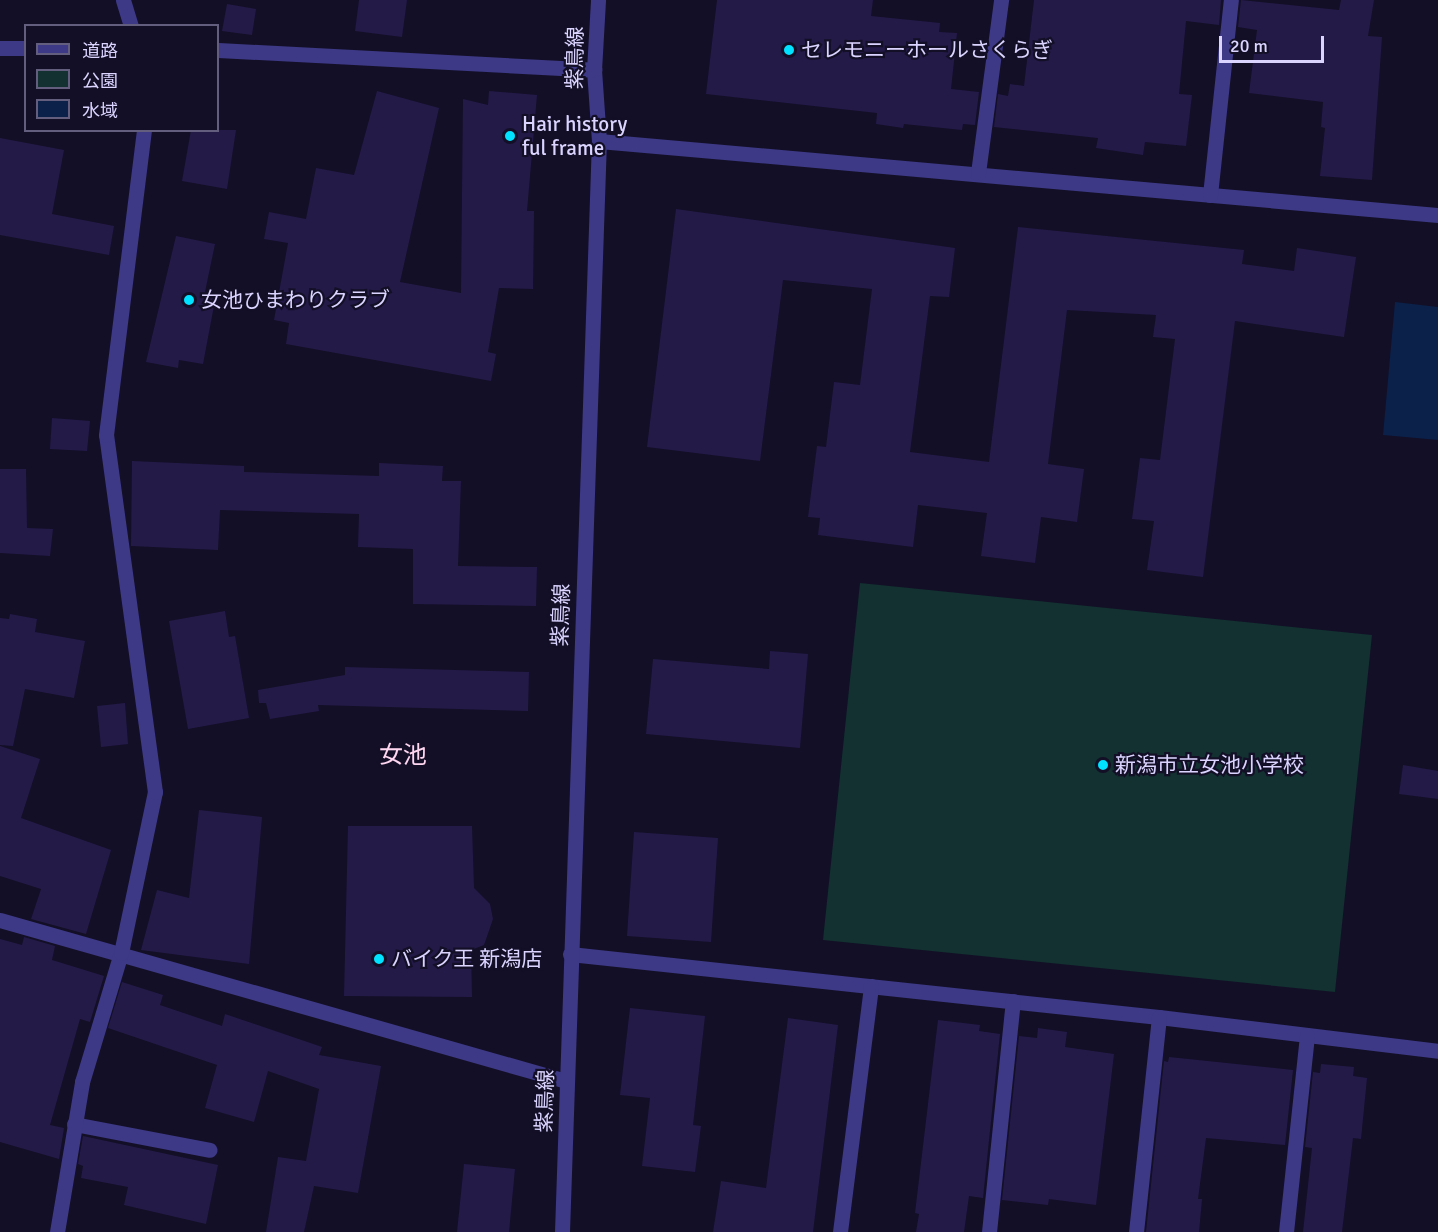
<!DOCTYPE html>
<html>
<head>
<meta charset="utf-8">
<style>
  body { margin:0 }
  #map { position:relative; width:1438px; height:1232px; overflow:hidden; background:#130f26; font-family:Signika,"Noto Sans JP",sans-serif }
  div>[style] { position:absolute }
  .green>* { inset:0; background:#123130 }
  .water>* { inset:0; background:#0b2149 }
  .building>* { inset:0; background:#241a48 }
  .minor>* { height:15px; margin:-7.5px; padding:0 7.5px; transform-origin:7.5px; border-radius:7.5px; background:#3d3986 }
  .dots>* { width:16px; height:16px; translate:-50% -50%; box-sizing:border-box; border:3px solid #130f26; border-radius:50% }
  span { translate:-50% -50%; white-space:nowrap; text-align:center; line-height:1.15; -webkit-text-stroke:4.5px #130f26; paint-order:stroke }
  .poi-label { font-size:21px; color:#dad4ff }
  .left { translate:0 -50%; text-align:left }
  .street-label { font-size:21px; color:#dad4ff }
  .quarter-label { font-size:24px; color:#ffd6f0 }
  .legend { position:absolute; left:24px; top:24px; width:195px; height:108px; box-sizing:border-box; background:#130f26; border:2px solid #635e7d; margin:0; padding:8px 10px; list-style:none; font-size:18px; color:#dad4ff }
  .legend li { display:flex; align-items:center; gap:12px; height:30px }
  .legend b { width:30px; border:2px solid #635e7d }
  .scale { position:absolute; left:1219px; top:36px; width:105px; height:27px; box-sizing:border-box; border:3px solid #dad4ff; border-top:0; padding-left:8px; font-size:18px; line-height:21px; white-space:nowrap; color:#dad4ff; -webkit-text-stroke:4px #130f26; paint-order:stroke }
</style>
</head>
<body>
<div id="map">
  <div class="green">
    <div style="clip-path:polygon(860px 583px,1372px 635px,1335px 992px,823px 940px)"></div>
  </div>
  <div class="water">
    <div style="clip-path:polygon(1395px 302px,1438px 307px,1438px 440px,1383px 435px)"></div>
  </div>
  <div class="building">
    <div style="clip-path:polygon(359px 0,407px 0,402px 37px,355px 31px)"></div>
    <div style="clip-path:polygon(717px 0,873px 0,871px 16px,940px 23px,939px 32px,957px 33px,951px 89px,979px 92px,975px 125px,963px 124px,962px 130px,904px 124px,903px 128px,876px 124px,877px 113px,706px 94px)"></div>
    <div style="clip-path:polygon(1034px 0,1221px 0,1219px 25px,1186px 21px,1179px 94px,1192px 95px,1186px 146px,1145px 142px,1143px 155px,1096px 148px,1098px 138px,994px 127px,998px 94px,1008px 96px,1010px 84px,1024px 86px)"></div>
    <div style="clip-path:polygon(1241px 0,1339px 10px,1341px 0,1374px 0,1368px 36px,1382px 37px,1372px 180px,1320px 176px,1325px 128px,1321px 127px,1323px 102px,1249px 93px,1257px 30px,1238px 27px)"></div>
    <div style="clip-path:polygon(227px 4px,256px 9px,252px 35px,222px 31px)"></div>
    <div style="clip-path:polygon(377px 91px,439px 108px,400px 282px,461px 293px,463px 99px,488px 105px,489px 91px,537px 95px,527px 211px,534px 211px,533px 289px,499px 288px,488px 352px,496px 354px,491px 381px,286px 344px,289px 323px,274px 320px,288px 243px,264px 239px,269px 212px,306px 219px,316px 168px,354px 175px)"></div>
    <div style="clip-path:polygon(191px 130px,236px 130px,227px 189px,182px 181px)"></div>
    <div style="clip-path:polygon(0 138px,64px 150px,52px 214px,114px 226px,109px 255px,0 235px)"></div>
    <div style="clip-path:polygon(676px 209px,955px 248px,949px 297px,930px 296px,910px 452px,989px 462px,1018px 227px,1244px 250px,1242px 264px,1294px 271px,1297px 248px,1356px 257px,1344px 337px,1235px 321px,1203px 577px,1147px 570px,1154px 521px,1132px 519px,1140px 458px,1160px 460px,1175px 339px,1153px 337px,1156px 315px,1067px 310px,1048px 464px,1084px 469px,1077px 522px,1041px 517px,1035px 563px,981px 556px,987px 513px,918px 505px,913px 547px,818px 535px,820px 518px,808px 517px,817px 446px,826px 447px,834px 382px,860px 385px,872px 289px,783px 280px,760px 461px,647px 447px)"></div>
    <div style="clip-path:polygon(176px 236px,215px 244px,205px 292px,216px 295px,203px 364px,179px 360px,178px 368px,146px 362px)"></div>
    <div style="clip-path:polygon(52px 418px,90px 421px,87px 451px,50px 449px)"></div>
    <div style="clip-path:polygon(132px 461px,244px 466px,244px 472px,379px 476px,379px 463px,443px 466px,442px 481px,461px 481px,458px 566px,537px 567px,536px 606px,413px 604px,413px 549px,358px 547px,359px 514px,220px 510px,218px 550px,131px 546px)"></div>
    <div style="clip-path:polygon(0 469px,26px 469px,27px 528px,53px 529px,50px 556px,0 553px)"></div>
    <div style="clip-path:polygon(225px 611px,229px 637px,235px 636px,249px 718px,188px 729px,169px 621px)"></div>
    <div style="clip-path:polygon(10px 614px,37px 619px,35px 632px,85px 641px,74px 698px,25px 689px,13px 746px,0 745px,0 618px,9px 619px)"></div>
    <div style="clip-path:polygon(770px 651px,808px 654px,800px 748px,646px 734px,653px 659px,769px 669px)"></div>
    <div style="clip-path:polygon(345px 667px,529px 672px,528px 711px,318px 705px,319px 711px,270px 719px,266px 703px,259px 703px,258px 690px,345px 675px)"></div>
    <div style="clip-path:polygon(125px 703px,128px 744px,101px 747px,97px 706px)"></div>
    <div style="clip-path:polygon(0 746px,40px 759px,21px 818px,111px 850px,86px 934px,31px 919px,41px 889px,0 876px)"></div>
    <div style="clip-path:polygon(1403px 765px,1438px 771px,1438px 799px,1399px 794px)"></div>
    <div style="clip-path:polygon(199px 810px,262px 817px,249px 964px,141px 950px,157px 890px,189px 898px)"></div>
    <div style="clip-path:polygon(348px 826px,472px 826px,474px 888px,490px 904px,493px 919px,484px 945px,471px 950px,472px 997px,344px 996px)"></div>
    <div style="clip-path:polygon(634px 832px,718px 838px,711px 942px,627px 936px)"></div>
    <div style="clip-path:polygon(24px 937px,55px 946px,52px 960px,104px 976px,90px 1022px,80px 1019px,50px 1125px,64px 1128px,59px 1159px,0 1142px,0 939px,22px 945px)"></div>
    <div style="clip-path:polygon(122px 982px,163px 995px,160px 1005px,222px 1026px,225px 1014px,322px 1047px,319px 1055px,381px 1066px,358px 1193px,314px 1186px,304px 1232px,266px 1232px,278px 1157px,306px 1161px,319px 1089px,268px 1071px,254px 1122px,205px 1108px,217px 1065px,108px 1028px)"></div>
    <div style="clip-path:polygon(630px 1008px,705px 1016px,693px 1125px,701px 1126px,695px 1172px,642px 1166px,650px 1098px,620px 1095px)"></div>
    <div style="clip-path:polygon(788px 1018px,838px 1025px,813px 1232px,713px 1232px,721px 1181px,766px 1188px)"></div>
    <div style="clip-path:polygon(938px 1020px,980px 1025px,979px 1031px,1000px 1034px,983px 1198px,969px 1196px,964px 1232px,916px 1232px,919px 1214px,915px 1213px)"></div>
    <div style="clip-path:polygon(1038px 1028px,1067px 1032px,1065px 1047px,1114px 1054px,1096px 1205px,1049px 1199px,1048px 1205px,1002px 1200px,1019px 1036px,1037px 1038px)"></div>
    <div style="clip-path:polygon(1169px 1057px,1293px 1070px,1285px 1145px,1206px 1138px,1198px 1199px,1202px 1199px,1199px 1232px,1146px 1232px,1164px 1061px,1168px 1062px)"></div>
    <div style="clip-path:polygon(1321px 1064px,1354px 1067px,1353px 1076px,1367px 1078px,1361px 1139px,1353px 1138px,1342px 1232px,1303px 1232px,1312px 1148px,1305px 1147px,1313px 1072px,1320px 1073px)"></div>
    <div style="clip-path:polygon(83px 1136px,218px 1165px,206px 1224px,124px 1205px,128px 1187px,81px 1178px,83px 1166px,78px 1164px)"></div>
    <div style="clip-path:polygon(464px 1164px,515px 1169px,509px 1232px,457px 1232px)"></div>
  </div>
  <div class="minor">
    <div style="left:123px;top:0;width:27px;rotate:73deg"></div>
    <div style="left:0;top:48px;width:26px"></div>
    <div style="left:218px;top:50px;width:377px;rotate:3deg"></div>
    <div style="left:599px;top:141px;width:842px;rotate:5.04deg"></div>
    <div style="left:978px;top:173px;width:175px;rotate:-82.4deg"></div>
    <div style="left:1210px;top:195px;width:196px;rotate:-83.9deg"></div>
    <div style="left:0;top:920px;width:588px;rotate:15.88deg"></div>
    <div style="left:570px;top:954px;width:592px;rotate:6.11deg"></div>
    <div style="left:1159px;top:1017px;width:281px;rotate:6.9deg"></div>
    <div style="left:74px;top:1124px;width:138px;rotate:10.8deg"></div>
    <div style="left:57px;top:1232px;width:152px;rotate:-80.5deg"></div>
    <div style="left:82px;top:1082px;width:135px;rotate:-73.2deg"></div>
    <div style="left:121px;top:953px;width:165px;rotate:-78.1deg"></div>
    <div style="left:155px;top:792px;width:360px;rotate:-97.8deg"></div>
    <div style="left:106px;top:435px;width:307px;rotate:-82.9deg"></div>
    <div style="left:562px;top:1232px;width:1092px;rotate:-88.06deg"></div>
    <div style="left:599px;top:141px;width:71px;rotate:-94deg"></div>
    <div style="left:594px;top:70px;width:70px;rotate:-86.7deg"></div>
    <div style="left:840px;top:1232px;width:248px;rotate:-82.8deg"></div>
    <div style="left:989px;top:1232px;width:232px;rotate:-84.1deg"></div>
    <div style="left:1136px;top:1232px;width:216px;rotate:-83.9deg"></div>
    <div style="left:1286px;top:1232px;width:198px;rotate:-83.9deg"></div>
  </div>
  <div class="dots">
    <div style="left:789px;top:50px;background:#00e2ff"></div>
    <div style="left:510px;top:136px;background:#00e2ff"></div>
    <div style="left:189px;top:300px;background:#00e2ff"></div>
    <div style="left:1103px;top:765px;background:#00e2ff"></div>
    <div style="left:379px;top:959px;background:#00e2ff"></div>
  </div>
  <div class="poi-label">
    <span class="left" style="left:801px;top:50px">セレモニーホールさくらぎ</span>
    <span class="left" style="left:522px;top:136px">Hair history<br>ful frame</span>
    <span class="left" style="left:201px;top:300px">女池ひまわりクラブ</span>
    <span class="left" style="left:1115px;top:765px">新潟市立女池小学校</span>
    <span class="left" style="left:391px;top:959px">バイク王 新潟店</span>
  </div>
  <div class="street-label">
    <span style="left:575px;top:58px;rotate:-89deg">紫鳥線</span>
    <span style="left:561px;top:615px;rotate:-88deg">紫鳥線</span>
    <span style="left:545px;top:1101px;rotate:-88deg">紫鳥線</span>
  </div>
  <div class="quarter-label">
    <span style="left:403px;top:756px">女池</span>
  </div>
  <ul class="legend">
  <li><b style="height:8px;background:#3d3986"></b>道路</li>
  <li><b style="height:16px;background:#123130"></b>公園</li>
  <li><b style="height:16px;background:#0b2149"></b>水域</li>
  </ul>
  <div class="scale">20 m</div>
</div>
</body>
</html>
